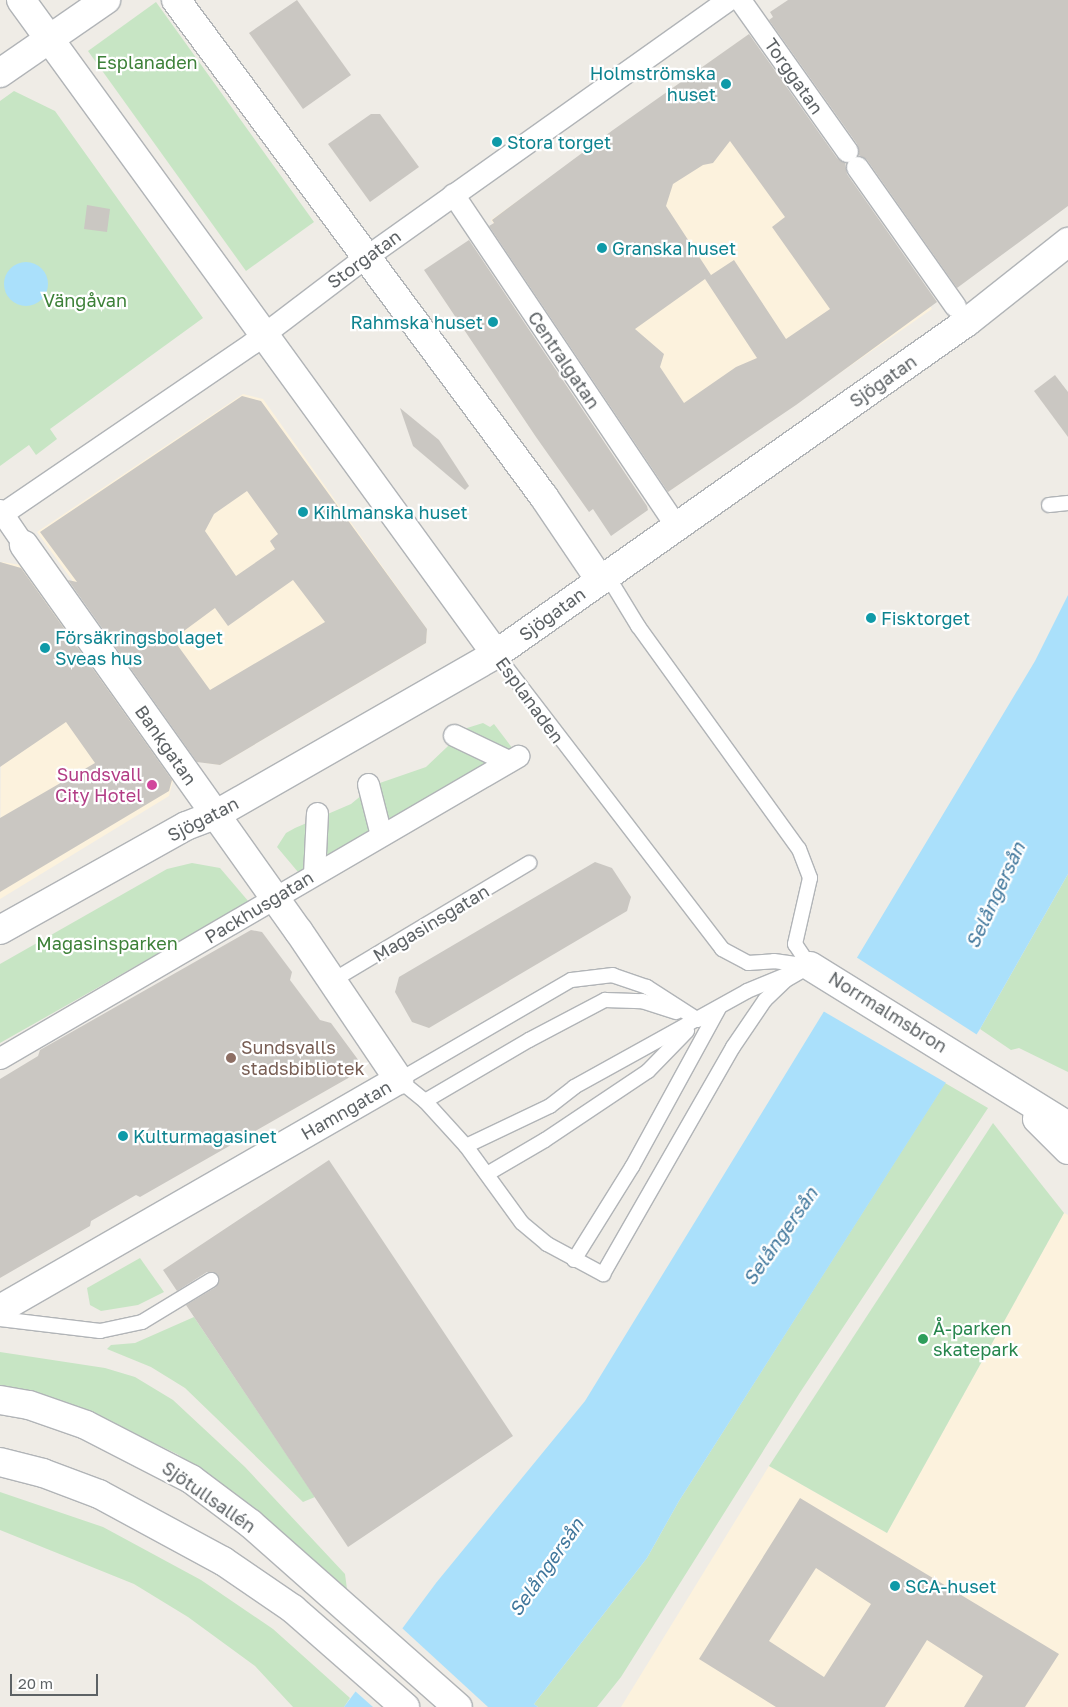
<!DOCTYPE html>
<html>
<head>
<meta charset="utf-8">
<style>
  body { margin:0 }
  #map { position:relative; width:1068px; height:1707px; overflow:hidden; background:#efece6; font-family:"Golos Text",sans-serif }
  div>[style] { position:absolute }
  .commercial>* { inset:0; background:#fcf2dd }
  .green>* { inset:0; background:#c7e5c4 }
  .water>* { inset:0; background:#aae0fb }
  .round { border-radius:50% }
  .pier>* { inset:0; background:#efece6 }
  .building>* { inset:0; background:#cac7c2 }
  .roads { filter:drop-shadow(1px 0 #b1b4b7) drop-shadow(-1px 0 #b1b4b7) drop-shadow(0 1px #b1b4b7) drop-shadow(0 -1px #b1b4b7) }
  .service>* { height:14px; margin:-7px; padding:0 7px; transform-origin:7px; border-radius:7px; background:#fff }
  .pedestrian>* { height:21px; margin:-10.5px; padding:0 10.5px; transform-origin:10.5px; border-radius:10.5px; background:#fff }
  .minor>* { height:28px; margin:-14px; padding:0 14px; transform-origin:14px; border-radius:14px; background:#fff }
  .tertiary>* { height:28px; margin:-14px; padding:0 14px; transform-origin:14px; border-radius:14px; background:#fff }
  .secondary>* { height:28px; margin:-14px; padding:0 14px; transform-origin:14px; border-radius:14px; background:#fff }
  .dots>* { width:14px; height:14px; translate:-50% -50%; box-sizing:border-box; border:2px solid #fff; border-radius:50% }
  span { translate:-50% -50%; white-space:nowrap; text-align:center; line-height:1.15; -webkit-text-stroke:4.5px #fff; paint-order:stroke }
  .park-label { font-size:18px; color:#3d8138 }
  .culture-label { font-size:18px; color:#0d838f }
  .right { translate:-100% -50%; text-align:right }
  .left { translate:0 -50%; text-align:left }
  .street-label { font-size:18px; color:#5d6265 }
  .hotel-label { font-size:18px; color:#b23c85 }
  .education-label { font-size:18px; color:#785e54 }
  .leisure-label { font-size:18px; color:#27864d }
  .water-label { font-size:19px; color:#40779c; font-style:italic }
  .scale { position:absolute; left:10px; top:1674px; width:88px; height:22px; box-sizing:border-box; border:2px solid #5d6265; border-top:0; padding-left:6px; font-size:15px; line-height:18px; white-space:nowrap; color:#5d6265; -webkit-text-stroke:4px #fff; paint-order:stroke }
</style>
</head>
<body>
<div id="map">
  <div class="commercial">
    <div style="clip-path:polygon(745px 37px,932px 309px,674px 488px,491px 220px)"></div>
    <div style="clip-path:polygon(243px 394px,263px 399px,427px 629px,426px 643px,220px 765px,205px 763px,37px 532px)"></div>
    <div style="clip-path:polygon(2px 562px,21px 565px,174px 777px,169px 796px,0 899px)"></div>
    <div style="clip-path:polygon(1064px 1213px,1068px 1215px,1068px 1707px,621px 1707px,769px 1466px,887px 1533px)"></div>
  </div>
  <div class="green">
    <div style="clip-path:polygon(156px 2px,314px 222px,246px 271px,88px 51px)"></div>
    <div style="clip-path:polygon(14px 91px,55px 111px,203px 318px,50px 429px,57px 439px,36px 455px,29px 445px,0 466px,0 101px)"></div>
    <div style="clip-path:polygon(483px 723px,490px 727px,494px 724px,513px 749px,298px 872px,277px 847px,286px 833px,295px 828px,351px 804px,374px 785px,426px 767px,467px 728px)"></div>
    <div style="clip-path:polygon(192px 863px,220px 868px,249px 902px,0 1043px,0 964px,167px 869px)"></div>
    <div style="clip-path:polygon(1068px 874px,1068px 1072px,1019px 1048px,1011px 1050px,980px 1029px)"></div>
    <div style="clip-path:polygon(945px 1083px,988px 1108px,799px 1394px,621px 1677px,597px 1707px,538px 1707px,534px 1704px,647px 1558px,679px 1501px)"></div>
    <div style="clip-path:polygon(993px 1123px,1064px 1213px,887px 1533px,769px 1466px)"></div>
    <div style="clip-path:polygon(140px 1258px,164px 1292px,138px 1305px,101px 1311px,90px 1305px,87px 1288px)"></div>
    <div style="clip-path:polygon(194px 1317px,315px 1497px,303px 1502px,185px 1388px,151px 1367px,107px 1349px,111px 1345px,135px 1343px)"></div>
    <div style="clip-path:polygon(0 1352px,105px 1368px,135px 1377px,173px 1400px,245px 1467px,345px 1574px,347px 1589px,236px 1494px,177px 1454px,120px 1427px,0 1386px)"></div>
    <div style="clip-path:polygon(0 1492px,103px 1527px,201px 1580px,273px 1629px,350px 1698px,344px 1707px,293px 1707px,255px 1666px,188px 1617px,134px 1584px,0 1530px)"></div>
  </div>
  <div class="water">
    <div class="round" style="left:4px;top:262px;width:44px;height:44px"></div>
    <div style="clip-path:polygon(1068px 595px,1068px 874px,980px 1029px,679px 1501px,647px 1558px,534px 1704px,538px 1707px,344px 1707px,436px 1583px,585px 1401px,861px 951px,1035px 661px)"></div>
  </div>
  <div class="pier">
    <div style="clip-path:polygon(856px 957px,979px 1036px,948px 1084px,823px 1011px)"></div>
    <div style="clip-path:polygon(402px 1628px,488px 1707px,373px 1707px,355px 1691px)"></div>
  </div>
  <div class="building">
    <div style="clip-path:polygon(297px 0,351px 75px,303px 109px,249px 33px)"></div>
    <div style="clip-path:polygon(788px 0,1068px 0,1068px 206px,957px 288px,867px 160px,859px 155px,857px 144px,769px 20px,773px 17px,770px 12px)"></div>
    <div style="clip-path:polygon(evenodd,749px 34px,837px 158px,845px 163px,847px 174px,937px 302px,796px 405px,668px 492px,489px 226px,494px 223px,492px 220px,613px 130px,749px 34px,730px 141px,785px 217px,772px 227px,830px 309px,786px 339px,734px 260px,705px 279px,711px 275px,666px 206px,673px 184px,703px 165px,713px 163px,730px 141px,749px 34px,705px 279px,757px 358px,736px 367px,684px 403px,660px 367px,664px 354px,635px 329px,705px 279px)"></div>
    <div style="clip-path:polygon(371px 114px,380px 114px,419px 167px,370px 202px,328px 144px)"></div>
    <div style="clip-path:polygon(87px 205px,110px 209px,107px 232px,84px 229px)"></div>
    <div style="clip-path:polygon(469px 240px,647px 506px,648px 510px,611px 536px,593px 509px,589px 512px,536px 437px,424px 270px)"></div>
    <div style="clip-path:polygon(1055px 375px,1068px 392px,1068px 437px,1034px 391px)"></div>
    <div style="clip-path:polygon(evenodd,242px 396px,261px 401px,427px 629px,426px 643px,220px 765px,197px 762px,68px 580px,77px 582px,40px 532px,242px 396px,247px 491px,278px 534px,270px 541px,275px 549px,236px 576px,205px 531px,214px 514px,247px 491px,242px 396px,293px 580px,325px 622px,210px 690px,173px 639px,215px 608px,228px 626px,293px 580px)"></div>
    <div style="clip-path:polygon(400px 408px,439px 440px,469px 486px,465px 490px,413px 446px)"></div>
    <div style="clip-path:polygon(0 562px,21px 568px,172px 780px,169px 791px,0 892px,0 818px,95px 763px,66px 722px,0 767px)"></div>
    <div style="clip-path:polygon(595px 862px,612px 868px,631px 897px,627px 911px,429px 1028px,412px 1022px,395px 992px,399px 977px)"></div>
    <div style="clip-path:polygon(251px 930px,262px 932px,292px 972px,290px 980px,320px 1020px,331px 1023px,359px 1061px,357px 1073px,140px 1197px,136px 1195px,91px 1221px,90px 1226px,0 1278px,0 1079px,38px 1056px,40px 1050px)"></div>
    <div style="clip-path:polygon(329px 1160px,513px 1436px,348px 1547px,186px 1305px,216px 1287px,218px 1275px,207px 1272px,177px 1291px,163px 1270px)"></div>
    <div style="clip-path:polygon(evenodd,800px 1498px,1059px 1654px,1025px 1707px,964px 1707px,983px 1676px,927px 1640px,885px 1707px,776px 1707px,699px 1659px,800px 1498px,816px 1568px,871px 1604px,824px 1677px,769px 1641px,816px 1568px)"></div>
  </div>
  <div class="roads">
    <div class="service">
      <div style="left:1049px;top:505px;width:19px;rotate:-6deg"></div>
      <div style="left:607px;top:575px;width:60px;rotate:58.7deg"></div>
      <div style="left:638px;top:626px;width:275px;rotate:54.2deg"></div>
      <div style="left:799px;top:849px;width:31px;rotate:69deg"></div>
      <div style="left:810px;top:878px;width:68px;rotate:102.8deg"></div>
      <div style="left:795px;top:944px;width:27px;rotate:56deg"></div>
      <div style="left:496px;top:654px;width:372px;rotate:52.5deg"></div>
      <div style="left:722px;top:949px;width:30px;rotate:28deg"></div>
      <div style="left:748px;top:963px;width:26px;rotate:-4deg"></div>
      <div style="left:774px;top:961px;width:36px;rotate:8deg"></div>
      <div style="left:332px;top:981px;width:230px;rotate:-30.9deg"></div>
      <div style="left:698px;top:1020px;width:61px;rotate:-147.1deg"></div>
      <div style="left:647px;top:987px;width:36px;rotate:-161deg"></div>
      <div style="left:613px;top:975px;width:42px;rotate:173.2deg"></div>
      <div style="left:571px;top:980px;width:199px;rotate:149.8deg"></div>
      <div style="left:399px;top:1080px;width:33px;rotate:39deg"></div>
      <div style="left:425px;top:1101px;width:61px;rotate:47.7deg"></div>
      <div style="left:466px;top:1146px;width:95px;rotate:54deg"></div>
      <div style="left:522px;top:1223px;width:33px;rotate:40deg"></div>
      <div style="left:547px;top:1244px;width:64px;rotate:28.2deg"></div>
      <div style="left:603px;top:1274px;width:262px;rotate:-60.2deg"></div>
      <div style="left:733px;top:1047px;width:57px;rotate:-55.8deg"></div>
      <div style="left:765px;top:1000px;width:29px;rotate:-44deg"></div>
      <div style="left:786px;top:980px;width:28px;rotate:-30deg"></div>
      <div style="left:425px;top:1101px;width:121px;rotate:-30.4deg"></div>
      <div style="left:529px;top:1040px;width:86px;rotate:-27.8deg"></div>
      <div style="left:605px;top:1000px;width:37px;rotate:2deg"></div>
      <div style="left:642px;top:1001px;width:36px;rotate:18deg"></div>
      <div style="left:466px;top:1146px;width:93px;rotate:-25.5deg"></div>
      <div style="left:550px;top:1106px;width:31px;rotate:-38deg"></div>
      <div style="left:574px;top:1087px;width:198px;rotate:-29deg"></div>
      <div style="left:747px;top:991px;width:42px;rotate:-22.3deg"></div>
      <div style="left:487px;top:1174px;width:67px;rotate:-30.4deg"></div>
      <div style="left:545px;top:1140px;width:124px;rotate:-33.8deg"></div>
      <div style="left:648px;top:1071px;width:56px;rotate:-45.7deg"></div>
      <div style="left:574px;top:1260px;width:110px;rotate:-58.1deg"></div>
      <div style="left:632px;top:1167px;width:181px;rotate:-61.3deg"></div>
      <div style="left:0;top:1319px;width:101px;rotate:6.8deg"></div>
      <div style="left:100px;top:1331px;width:43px;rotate:-12.1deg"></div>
      <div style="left:142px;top:1322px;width:81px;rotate:-31.3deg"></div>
    </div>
    <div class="pedestrian">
      <div style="left:740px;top:0;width:185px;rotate:54.7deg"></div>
      <div style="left:857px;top:167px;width:170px;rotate:54.8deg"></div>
      <div style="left:453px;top:194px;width:400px;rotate:56.1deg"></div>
      <div style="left:0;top:510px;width:42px;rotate:55.6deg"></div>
      <div style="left:0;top:515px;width:305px;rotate:-34.3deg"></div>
      <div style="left:252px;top:343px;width:131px;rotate:-37.2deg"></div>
      <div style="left:356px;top:264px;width:455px;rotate:-35.4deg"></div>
      <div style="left:454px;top:735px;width:60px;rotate:25.7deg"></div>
      <div style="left:368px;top:784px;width:53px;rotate:75.7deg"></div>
      <div style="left:314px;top:874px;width:61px;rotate:-87.2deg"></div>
      <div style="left:0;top:1058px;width:600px;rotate:-30.24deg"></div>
    </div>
    <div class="minor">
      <div style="left:0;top:73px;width:129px;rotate:-34.6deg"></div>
      <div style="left:0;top:930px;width:213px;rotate:-29.2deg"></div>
      <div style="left:186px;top:826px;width:31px;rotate:-21deg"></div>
      <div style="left:215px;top:815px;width:324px;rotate:-29.8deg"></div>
      <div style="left:810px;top:966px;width:304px;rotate:31.8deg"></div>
      <div style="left:1037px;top:1119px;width:44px;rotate:45deg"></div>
      <div style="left:0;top:1309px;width:460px;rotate:-29.9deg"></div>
      <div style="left:399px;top:1080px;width:179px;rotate:-124deg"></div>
      <div style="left:299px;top:932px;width:475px;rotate:-125.4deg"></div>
    </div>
    <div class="tertiary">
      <div style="left:21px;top:0;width:808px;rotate:54.01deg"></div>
      <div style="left:496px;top:654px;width:576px;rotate:-35.18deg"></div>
      <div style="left:967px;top:322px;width:129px;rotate:-38.4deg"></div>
      <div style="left:176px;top:0;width:618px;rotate:53.48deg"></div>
      <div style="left:544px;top:497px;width:100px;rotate:56deg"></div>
    </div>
    <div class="secondary">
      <div style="left:0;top:1400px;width:29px;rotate:10deg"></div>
      <div style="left:29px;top:1405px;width:60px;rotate:19.3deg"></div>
      <div style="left:86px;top:1425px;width:118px;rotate:27.2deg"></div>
      <div style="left:191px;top:1479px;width:75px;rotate:36.9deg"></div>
      <div style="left:251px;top:1524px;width:276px;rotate:41.5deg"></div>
      <div style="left:0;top:1462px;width:44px;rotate:14.3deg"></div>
      <div style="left:43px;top:1473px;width:60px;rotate:20.6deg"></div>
      <div style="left:99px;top:1494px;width:141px;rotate:28.4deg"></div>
      <div style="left:223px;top:1561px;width:85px;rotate:34.4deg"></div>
      <div style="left:293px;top:1609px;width:149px;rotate:41.2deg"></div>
    </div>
  </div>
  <div class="dots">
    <div style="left:726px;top:84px;background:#0f9aa8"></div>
    <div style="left:497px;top:142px;background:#0f9aa8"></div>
    <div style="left:602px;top:248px;background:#0f9aa8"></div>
    <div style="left:493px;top:322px;background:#0f9aa8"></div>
    <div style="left:303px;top:512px;background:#0f9aa8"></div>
    <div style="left:871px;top:618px;background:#0f9aa8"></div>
    <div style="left:45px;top:648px;background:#0f9aa8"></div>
    <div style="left:152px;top:785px;background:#d1479c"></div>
    <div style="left:231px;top:1058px;background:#8d6e63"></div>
    <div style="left:123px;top:1136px;background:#0f9aa8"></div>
    <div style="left:923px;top:1339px;background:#2e9e5b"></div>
    <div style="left:895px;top:1586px;background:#0f9aa8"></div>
  </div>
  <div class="park-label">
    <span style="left:147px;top:62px">Esplanaden</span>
    <span style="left:85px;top:300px">Vängåvan</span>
    <span style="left:107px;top:943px">Magasinsparken</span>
  </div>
  <div class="culture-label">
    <span class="right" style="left:716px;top:84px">Holmströmska<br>huset</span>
    <span class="left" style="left:507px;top:142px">Stora torget</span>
    <span class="left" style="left:612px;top:248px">Granska huset</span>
    <span class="right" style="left:483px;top:322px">Rahmska huset</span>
    <span class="left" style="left:313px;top:512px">Kihlmanska huset</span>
    <span class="left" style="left:881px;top:618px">Fisktorget</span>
    <span class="left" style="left:55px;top:648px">Försäkringsbolaget<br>Sveas hus</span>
    <span class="left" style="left:133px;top:1136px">Kulturmagasinet</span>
    <span class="left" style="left:905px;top:1586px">SCA-huset</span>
  </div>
  <div class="street-label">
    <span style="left:794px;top:76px;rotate:55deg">Torggatan</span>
    <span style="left:364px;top:259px;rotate:-36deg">Storgatan</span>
    <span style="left:564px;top:360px;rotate:56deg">Centralgatan</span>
    <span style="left:883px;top:381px;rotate:-35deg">Sjögatan</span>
    <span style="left:552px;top:614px;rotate:-36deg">Sjögatan</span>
    <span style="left:530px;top:700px;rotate:54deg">Esplanaden</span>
    <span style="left:166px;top:745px;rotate:55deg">Bankgatan</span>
    <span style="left:203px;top:819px;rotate:-27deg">Sjögatan</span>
    <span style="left:259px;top:907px;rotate:-31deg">Packhusgatan</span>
    <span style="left:431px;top:923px;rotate:-31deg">Magasinsgatan</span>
    <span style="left:888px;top:1012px;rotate:32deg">Norrmalmsbron</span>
    <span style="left:346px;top:1110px;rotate:-30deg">Hamngatan</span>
    <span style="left:209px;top:1497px;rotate:35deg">Sjötullsallén</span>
  </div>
  <div class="hotel-label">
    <span class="right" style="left:142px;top:785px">Sundsvall<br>City Hotel</span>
  </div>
  <div class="education-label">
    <span class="left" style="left:241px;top:1058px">Sundsvalls<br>stadsbibliotek</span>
  </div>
  <div class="leisure-label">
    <span class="left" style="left:933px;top:1339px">Å-parken<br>skatepark</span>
  </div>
  <div class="water-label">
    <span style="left:995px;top:895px;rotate:-65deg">Selångersån</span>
    <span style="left:780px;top:1236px;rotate:-55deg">Selångersån</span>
    <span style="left:546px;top:1567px;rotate:-55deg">Selångersån</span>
  </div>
  <div class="scale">20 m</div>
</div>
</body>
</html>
